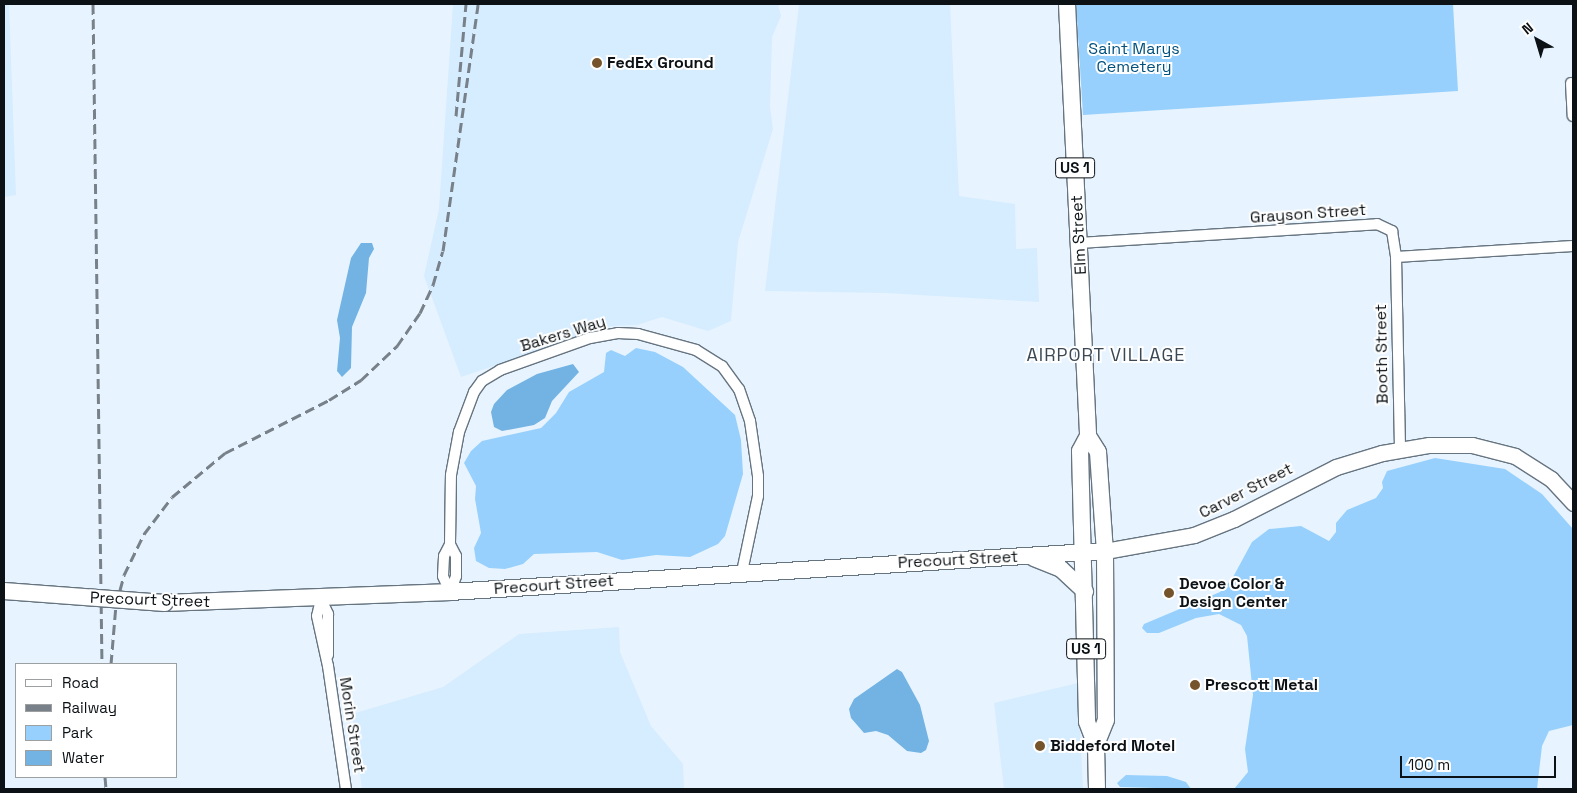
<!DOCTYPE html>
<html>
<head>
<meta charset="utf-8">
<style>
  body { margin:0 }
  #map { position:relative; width:1577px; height:793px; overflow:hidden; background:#e7f4ff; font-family:"Space Grotesk",sans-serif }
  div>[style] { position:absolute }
  .built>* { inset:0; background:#d6ecff }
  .green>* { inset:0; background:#97d0fc }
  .water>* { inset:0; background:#73b3e3 }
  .roads { filter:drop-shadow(1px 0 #667480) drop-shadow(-1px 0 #667480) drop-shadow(0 1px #667480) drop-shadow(0 -1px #667480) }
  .street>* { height:10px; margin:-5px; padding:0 5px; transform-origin:5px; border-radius:5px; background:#fff }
  .secondary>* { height:15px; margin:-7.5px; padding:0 7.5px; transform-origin:7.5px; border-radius:7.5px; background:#fff }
  .primary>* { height:16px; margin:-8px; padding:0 8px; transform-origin:8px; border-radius:8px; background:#fff }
  .rail>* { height:3px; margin-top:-1.5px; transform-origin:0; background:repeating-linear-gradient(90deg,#788189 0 10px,transparent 0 15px) }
  .bridges { filter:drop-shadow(1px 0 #667480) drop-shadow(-1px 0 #667480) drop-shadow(0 1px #667480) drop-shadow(0 -1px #667480) }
  .primary-bridge>* { height:16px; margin:-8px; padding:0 8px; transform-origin:8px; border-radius:8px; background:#fff }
  .dots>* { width:14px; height:14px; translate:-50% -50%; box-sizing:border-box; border:2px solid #fff; border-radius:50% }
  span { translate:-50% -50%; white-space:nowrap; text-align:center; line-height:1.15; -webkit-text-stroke:4px #fff; paint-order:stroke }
  .shield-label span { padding:1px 4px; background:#fff; border:1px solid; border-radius:4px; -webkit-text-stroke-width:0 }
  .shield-label { font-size:15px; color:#0b1115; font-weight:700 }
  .park-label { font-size:16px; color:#00517e }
  .poi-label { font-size:16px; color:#0b1115; font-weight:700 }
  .left { translate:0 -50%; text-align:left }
  .street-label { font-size:16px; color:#0b1115 }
  .neighbourhood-label { font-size:18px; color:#3c4954; letter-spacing:1px }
  .frame { position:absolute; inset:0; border:5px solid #0b1115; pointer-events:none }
  .legend { position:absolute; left:15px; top:663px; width:162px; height:115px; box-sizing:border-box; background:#fff; border:1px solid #9da0a1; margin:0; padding:6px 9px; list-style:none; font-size:15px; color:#0b1115 }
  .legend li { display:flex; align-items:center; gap:10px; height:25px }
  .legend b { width:25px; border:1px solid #9da0a1 }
  .north { position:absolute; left:1512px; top:15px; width:50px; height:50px; -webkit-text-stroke:4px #fff; paint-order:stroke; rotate:321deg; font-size:14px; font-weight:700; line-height:20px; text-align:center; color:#0b1115 }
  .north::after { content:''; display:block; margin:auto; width:18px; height:22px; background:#0b1115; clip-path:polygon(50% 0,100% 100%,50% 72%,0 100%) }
  .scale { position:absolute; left:1400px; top:756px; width:156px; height:22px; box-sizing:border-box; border:2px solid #0b1115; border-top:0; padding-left:6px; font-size:15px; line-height:18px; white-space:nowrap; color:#0b1115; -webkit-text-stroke:4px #fff; paint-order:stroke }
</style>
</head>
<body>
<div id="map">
  <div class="built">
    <div style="clip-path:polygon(4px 4px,9px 4px,16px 195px,4px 197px)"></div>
    <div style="clip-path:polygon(453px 4px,778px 4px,781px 16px,772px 37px,770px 107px,773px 129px,738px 242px,731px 321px,708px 331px,662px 317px,637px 325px,612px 326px,461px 377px,424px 276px,439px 209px)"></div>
    <div style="clip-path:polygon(950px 4px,959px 196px,1015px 204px,1016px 249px,1037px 248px,1039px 302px,885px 293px,765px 291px,799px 5px)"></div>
    <div style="clip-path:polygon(619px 627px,620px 652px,651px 726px,683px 764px,684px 789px,362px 789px,352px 714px,443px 687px,519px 634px)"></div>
    <div style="clip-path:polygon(1078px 683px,1083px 789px,1004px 789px,994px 703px)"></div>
  </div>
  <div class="green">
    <div style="clip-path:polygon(1076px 4px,1453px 4px,1458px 91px,1083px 115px)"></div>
    <div style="clip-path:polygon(636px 348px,655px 352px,683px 367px,735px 415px,741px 440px,743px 474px,725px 536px,718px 544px,690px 557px,656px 555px,622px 560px,597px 552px,534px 554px,523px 564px,505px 569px,489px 568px,476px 561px,474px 548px,481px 533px,475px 499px,476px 486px,464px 463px,471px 451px,482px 441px,541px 428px,556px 413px,569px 392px,604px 372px,606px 353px,611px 350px,625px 356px)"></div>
    <div style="clip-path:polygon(1435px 458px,1505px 469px,1542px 494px,1573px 529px,1573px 725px,1549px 731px,1542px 746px,1537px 789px,1234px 789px,1248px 772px,1245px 749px,1253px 695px,1247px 636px,1241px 625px,1219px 614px,1196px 618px,1159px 633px,1147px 633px,1142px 628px,1144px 624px,1220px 592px,1232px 579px,1252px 542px,1269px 529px,1301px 526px,1329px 541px,1336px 532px,1336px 523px,1347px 510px,1376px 498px,1383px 488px,1382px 482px,1387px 471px)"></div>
    <div style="clip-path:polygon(1126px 775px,1167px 776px,1186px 782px,1191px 789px,1120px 787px,1117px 783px)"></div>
  </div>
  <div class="water">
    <div style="clip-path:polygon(361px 243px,372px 243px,374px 249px,369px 258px,366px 293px,352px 327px,351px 368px,342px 377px,337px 371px,340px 338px,337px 320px,351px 258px)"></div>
    <div style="clip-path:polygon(573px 364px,579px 372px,552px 401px,545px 418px,534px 425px,502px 431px,494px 427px,491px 412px,494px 404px,507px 390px,537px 374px)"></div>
    <div style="clip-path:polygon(897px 669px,902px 672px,920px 705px,929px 741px,926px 750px,921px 753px,907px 751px,888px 735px,876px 731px,864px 733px,851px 718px,849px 709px,854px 699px)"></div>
  </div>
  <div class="roads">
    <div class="street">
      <div style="left:1571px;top:83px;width:33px;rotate:87deg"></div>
      <div style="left:1079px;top:243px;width:299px;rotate:-3.6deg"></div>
      <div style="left:1377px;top:224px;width:17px;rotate:25deg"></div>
      <div style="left:1392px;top:231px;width:26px;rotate:81deg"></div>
      <div style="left:1396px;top:257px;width:177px;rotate:-3.6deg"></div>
      <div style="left:1396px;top:257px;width:193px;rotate:88.8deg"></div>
      <div style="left:450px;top:592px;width:17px;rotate:-69deg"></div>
      <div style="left:456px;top:576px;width:20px;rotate:-90deg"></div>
      <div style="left:456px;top:556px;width:13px;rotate:-117deg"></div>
      <div style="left:450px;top:544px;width:69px;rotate:-89.2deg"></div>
      <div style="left:451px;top:475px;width:44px;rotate:-79.5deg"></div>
      <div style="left:459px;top:432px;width:43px;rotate:-69.4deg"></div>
      <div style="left:474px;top:392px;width:14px;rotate:-54deg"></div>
      <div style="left:482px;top:381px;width:21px;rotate:-31deg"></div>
      <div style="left:500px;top:370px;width:96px;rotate:-19.6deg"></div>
      <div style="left:590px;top:338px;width:28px;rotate:-10deg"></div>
      <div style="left:618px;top:333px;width:20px;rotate:3deg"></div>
      <div style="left:638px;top:334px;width:60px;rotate:15.4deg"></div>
      <div style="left:696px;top:350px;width:31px;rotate:32deg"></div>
      <div style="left:722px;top:366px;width:29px;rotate:54deg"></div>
      <div style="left:739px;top:389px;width:34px;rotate:71deg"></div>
      <div style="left:750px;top:421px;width:56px;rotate:81.7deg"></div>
      <div style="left:758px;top:476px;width:20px;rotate:90deg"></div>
      <div style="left:758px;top:496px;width:78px;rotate:101.9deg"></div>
      <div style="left:450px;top:592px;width:17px;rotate:-114deg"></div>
      <div style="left:443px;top:576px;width:20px;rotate:-87deg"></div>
      <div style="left:444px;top:556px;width:13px;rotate:-63deg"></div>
      <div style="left:321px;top:599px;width:17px;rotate:103deg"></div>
      <div style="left:317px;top:616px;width:51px;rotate:77.6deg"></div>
      <div style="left:328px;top:666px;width:124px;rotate:81.7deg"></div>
      <div style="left:321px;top:599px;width:17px;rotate:65deg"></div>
      <div style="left:328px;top:614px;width:41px;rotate:90deg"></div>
    </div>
    <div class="secondary">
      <div style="left:1105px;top:551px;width:90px;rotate:-10.2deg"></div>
      <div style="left:1194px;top:535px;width:43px;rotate:-21.8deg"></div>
      <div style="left:1234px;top:519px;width:114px;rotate:-27deg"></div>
      <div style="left:1336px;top:467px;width:48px;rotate:-16.9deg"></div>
      <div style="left:1382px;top:453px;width:48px;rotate:-9.7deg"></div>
      <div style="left:1429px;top:445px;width:43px"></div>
      <div style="left:1472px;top:445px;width:44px;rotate:14.3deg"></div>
      <div style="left:1515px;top:456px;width:43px;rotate:32.6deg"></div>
      <div style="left:1551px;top:479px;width:33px;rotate:47deg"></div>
    </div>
    <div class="primary">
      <div style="left:1067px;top:4px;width:433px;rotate:87.2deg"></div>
      <div style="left:1088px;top:436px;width:17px;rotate:118deg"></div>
      <div style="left:1080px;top:451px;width:271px;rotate:88.5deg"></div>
      <div style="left:1087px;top:722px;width:25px;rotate:69deg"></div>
      <div style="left:1096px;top:745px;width:44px;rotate:88.7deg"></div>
      <div style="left:1088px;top:436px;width:19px;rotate:58deg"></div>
      <div style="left:1098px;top:452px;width:99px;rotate:86deg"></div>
      <div style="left:1105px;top:551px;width:169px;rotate:89.7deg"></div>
      <div style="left:1106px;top:720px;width:27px;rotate:112deg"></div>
      <div style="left:1034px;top:558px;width:29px;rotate:22deg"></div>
      <div style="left:1061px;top:569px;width:33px;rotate:43deg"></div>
      <div style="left:165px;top:603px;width:285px;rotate:-2.2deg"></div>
      <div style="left:450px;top:592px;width:656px;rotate:-3.58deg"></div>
    </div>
  </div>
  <div class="rail">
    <div style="left:93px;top:4px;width:660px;rotate:89.22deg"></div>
    <div style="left:456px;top:116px;width:112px;rotate:-84.9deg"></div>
    <div style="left:111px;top:664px;width:59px;rotate:-85.2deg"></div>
    <div style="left:116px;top:605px;width:31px;rotate:-75deg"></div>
    <div style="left:124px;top:575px;width:46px;rotate:-64deg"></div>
    <div style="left:144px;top:534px;width:46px;rotate:-52.9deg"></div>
    <div style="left:172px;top:497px;width:69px;rotate:-39.7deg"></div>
    <div style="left:225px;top:453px;width:117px;rotate:-27deg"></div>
    <div style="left:329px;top:400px;width:38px;rotate:-32deg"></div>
    <div style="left:361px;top:380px;width:50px;rotate:-43.4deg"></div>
    <div style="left:397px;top:346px;width:40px;rotate:-55.1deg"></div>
    <div style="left:420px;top:313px;width:31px;rotate:-65deg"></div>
    <div style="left:433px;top:285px;width:35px;rotate:-74deg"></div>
    <div style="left:443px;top:251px;width:249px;rotate:-81.9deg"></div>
    <div style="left:105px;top:777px;width:12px;rotate:85deg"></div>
  </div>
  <div class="bridges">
    <div class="primary-bridge">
      <div style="left:4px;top:591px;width:161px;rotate:4.3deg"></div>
    </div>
  </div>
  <div class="dots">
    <div style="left:597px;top:63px;background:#75542b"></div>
    <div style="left:1169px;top:593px;background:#75542b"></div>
    <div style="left:1195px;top:685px;background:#75542b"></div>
    <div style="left:1040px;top:746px;background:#75542b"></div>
  </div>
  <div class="shield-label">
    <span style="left:1075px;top:168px">US 1</span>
    <span style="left:1086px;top:649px">US 1</span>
  </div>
  <div class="park-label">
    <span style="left:1134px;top:58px">Saint Marys<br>Cemetery</span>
  </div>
  <div class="poi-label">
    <span class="left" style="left:607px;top:63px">FedEx Ground</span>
    <span class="left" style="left:1179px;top:593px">Devoe Color &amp;<br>Design Center</span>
    <span class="left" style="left:1205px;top:685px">Prescott Metal</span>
    <span class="left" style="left:1050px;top:746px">Biddeford Motel</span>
  </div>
  <div class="street-label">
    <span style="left:1308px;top:214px;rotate:-4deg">Grayson Street</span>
    <span style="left:1079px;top:235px;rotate:-93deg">Elm Street</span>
    <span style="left:563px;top:334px;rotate:-17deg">Bakers Way</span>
    <span style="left:1382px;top:354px;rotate:-91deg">Booth Street</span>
    <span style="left:1246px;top:491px;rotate:-27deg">Carver Street</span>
    <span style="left:958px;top:560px;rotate:-3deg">Precourt Street</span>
    <span style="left:554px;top:585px;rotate:-4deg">Precourt Street</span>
    <span style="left:150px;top:600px;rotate:2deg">Precourt Street</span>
    <span style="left:352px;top:725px;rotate:81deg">Morin Street</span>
  </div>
  <div class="neighbourhood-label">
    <span style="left:1106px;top:355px">AIRPORT VILLAGE</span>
  </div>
  <div class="frame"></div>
  <ul class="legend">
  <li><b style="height:6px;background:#fff"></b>Road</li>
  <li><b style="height:6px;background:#788189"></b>Railway</li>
  <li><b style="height:14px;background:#97d0fc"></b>Park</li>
  <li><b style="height:14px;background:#73b3e3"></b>Water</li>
  </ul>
  <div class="north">N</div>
  <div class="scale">100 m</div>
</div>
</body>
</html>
